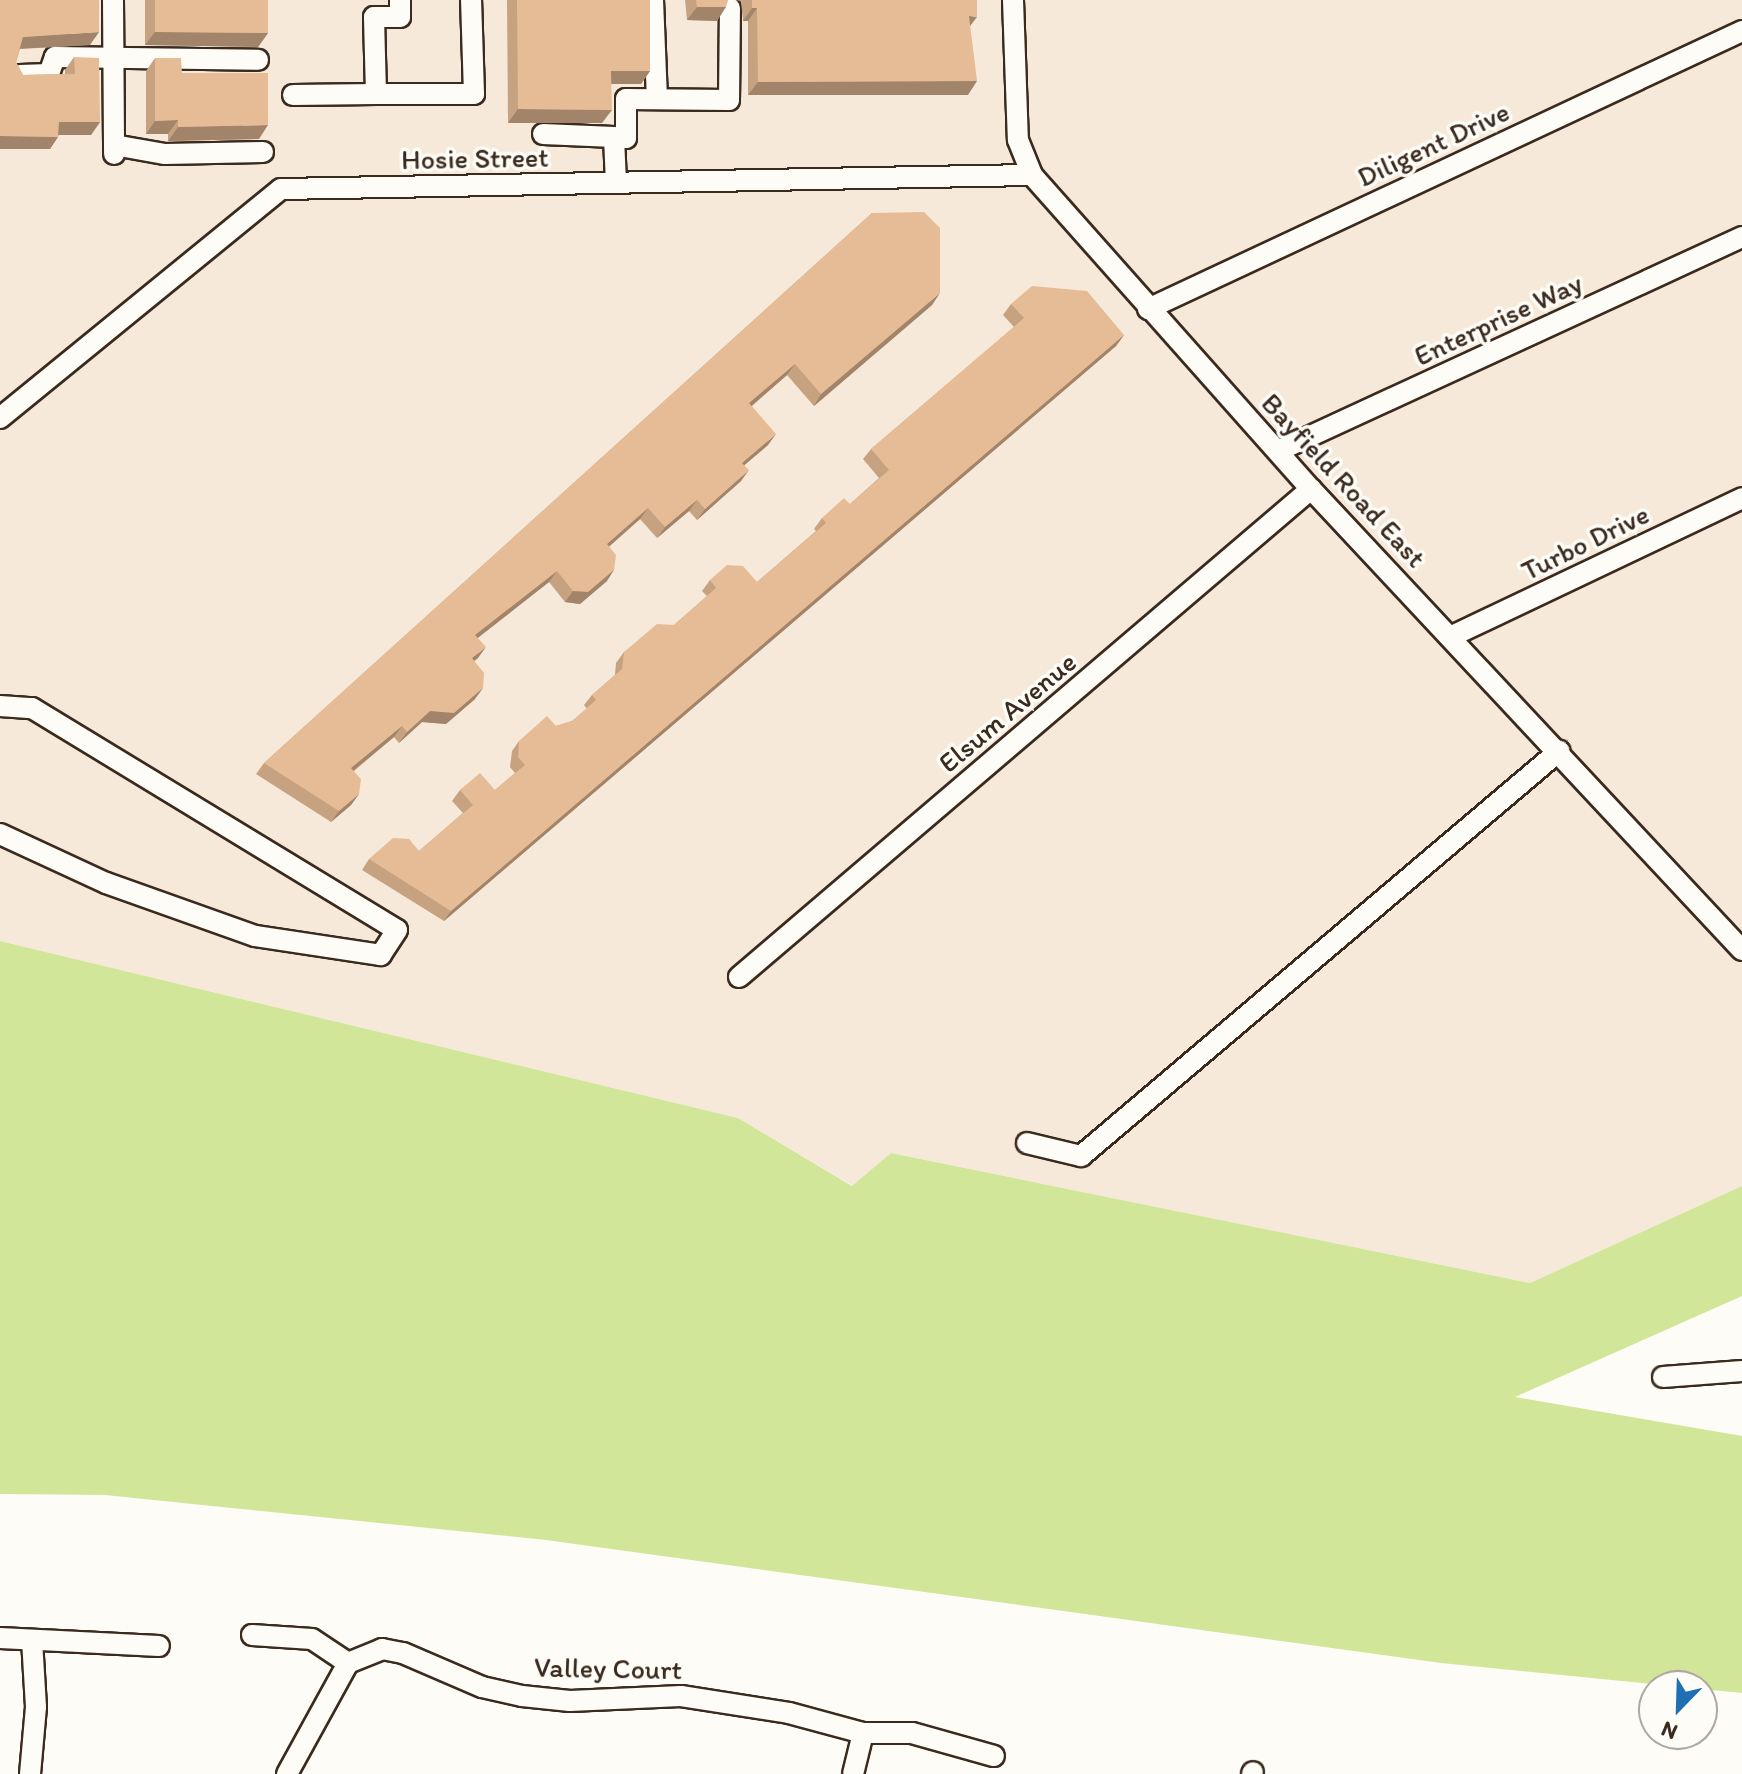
<!DOCTYPE html>
<html>
<head>
<meta charset="utf-8">
<style>
  body { margin:0 }
  #map { position:relative; width:1742px; height:1774px; overflow:hidden; background:#fdfcf7; font-family:Itim,sans-serif }
  div>[style] { position:absolute }
  .built>* { inset:0; background:#f6e9da }
  .green>* { inset:0; background:#d2e69a }
  .roads { filter:drop-shadow(2px 0 #3b2a1e) drop-shadow(-2px 0 #3b2a1e) drop-shadow(0 2px #3b2a1e) drop-shadow(0 -2px #3b2a1e) }
  .minor>* { height:20px; margin:-10px; padding:0 10px; transform-origin:10px; border-radius:10px; background:#fdfcf7 }
  .wall>* { inset:0; background:#c6a281 }
  .shaded-wall>* { inset:0; background:#a18469 }
  .building>* { inset:0; background:#e6bc96 }
  span { translate:-50% -50%; white-space:nowrap; text-align:center; line-height:1.15; -webkit-text-stroke:7px #fdfcf7; paint-order:stroke }
  .street-label { font-size:28px; color:#3b2a1e }
  .north { position:absolute; left:1638px; top:1670px; width:80px; height:80px; box-sizing:border-box; background:#fdfcf7; border:2px solid #afa8a0; border-radius:50%; rotate:203deg; font-size:22px; font-weight:700; line-height:32px; text-align:center; color:#3b2a1e }
  .north::after { content:''; display:block; margin:auto; width:28px; height:36px; background:#1f6fb2; clip-path:polygon(50% 0,100% 100%,50% 72%,0 100%) }
</style>
</head>
<body>
<div id="map">
  <div class="built">
    <div style="clip-path:polygon(0 0,1742px 0,1742px 1186px,1530px 1283px,891px 1153px,853px 1186px,738px 1118px,0 941px)"></div>
  </div>
  <div class="green">
    <div style="clip-path:polygon(0 941px,738px 1118px,852px 1186px,891px 1153px,1530px 1283px,1742px 1186px,1742px 1296px,1515px 1397px,1742px 1436px,1742px 1693px,1441px 1663px,546px 1540px,105px 1495px,0 1494px)"></div>
  </div>
  <div class="roads">
    <div class="minor">
      <div style="left:113px;top:0;width:154px;rotate:89.6deg"></div>
      <div style="left:653px;top:0;width:99px;rotate:87.7deg"></div>
      <div style="left:1013px;top:0;width:140px;rotate:88deg"></div>
      <div style="left:1018px;top:140px;width:38px;rotate:68deg"></div>
      <div style="left:1032px;top:175px;width:420px;rotate:48.4deg"></div>
      <div style="left:1311px;top:489px;width:631px;rotate:46.93deg"></div>
      <div style="left:20px;top:75px;width:29px;rotate:-2deg"></div>
      <div style="left:49px;top:74px;width:18px;rotate:-71deg"></div>
      <div style="left:55px;top:57px;width:203px;rotate:0.8deg"></div>
      <div style="left:376px;top:94px;width:98px"></div>
      <div style="left:474px;top:94px;width:94px;rotate:-91.8deg"></div>
      <div style="left:293px;top:95px;width:83px;rotate:-0.7deg"></div>
      <div style="left:376px;top:94px;width:77px;rotate:-91.5deg"></div>
      <div style="left:374px;top:17px;width:26px"></div>
      <div style="left:400px;top:17px;width:17px;rotate:-90deg"></div>
      <div style="left:543px;top:134px;width:71px;rotate:2.4deg"></div>
      <div style="left:114px;top:145px;width:52px;rotate:10deg"></div>
      <div style="left:165px;top:154px;width:98px;rotate:-1.2deg"></div>
      <div style="left:616px;top:183px;width:46px;rotate:-92.5deg"></div>
      <div style="left:614px;top:137px;width:12px;rotate:5deg"></div>
      <div style="left:626px;top:138px;width:39px;rotate:-90deg"></div>
      <div style="left:626px;top:99px;width:103px;rotate:0.6deg"></div>
      <div style="left:729px;top:100px;width:92px;rotate:-89.4deg"></div>
      <div style="left:1148px;top:309px;width:656px;rotate:-25.08deg"></div>
      <div style="left:0;top:418px;width:362px;rotate:-39.2deg"></div>
      <div style="left:281px;top:189px;width:751px;rotate:-1.07deg"></div>
      <div style="left:1278px;top:451px;width:511px;rotate:-24.76deg"></div>
      <div style="left:1452px;top:636px;width:321px;rotate:-25.4deg"></div>
      <div style="left:0;top:706px;width:32px;rotate:4deg"></div>
      <div style="left:32px;top:708px;width:427px;rotate:31.3deg"></div>
      <div style="left:397px;top:930px;width:30px;rotate:123deg"></div>
      <div style="left:381px;top:955px;width:127px;rotate:-171.4deg"></div>
      <div style="left:255px;top:936px;width:158px;rotate:-160.4deg"></div>
      <div style="left:106px;top:883px;width:117px;rotate:-155.2deg"></div>
      <div style="left:739px;top:977px;width:752px;rotate:-40.47deg"></div>
      <div style="left:1027px;top:1143px;width:56px;rotate:13.5deg"></div>
      <div style="left:1081px;top:1156px;width:627px;rotate:-40.27deg"></div>
      <div style="left:1663px;top:1377px;width:79px;rotate:-4.3deg"></div>
      <div style="left:252px;top:1635px;width:60px;rotate:3.8deg"></div>
      <div style="left:312px;top:1639px;width:43px;rotate:33.7deg"></div>
      <div style="left:0;top:1638px;width:159px;rotate:2.9deg"></div>
      <div style="left:863px;top:1733px;width:49px"></div>
      <div style="left:912px;top:1733px;width:85px;rotate:15.7deg"></div>
      <div style="left:30px;top:1774px;width:67px;rotate:-84.9deg"></div>
      <div style="left:36px;top:1707px;width:67px;rotate:-93.4deg"></div>
      <div style="left:287px;top:1774px;width:127px;rotate:-61.2deg"></div>
      <div style="left:348px;top:1663px;width:37px;rotate:-22deg"></div>
      <div style="left:382px;top:1649px;width:21px;rotate:11deg"></div>
      <div style="left:403px;top:1653px;width:86px;rotate:23.3deg"></div>
      <div style="left:482px;top:1687px;width:41px;rotate:12.7deg"></div>
      <div style="left:522px;top:1696px;width:48px;rotate:5.9deg"></div>
      <div style="left:570px;top:1701px;width:111px;rotate:-2.6deg"></div>
      <div style="left:681px;top:1696px;width:109px;rotate:8.9deg"></div>
      <div style="left:789px;top:1713px;width:77px;rotate:15.1deg"></div>
      <div style="left:863px;top:1733px;width:42px;rotate:103.7deg"></div>
      <div style="left:1252px;top:1774px;width:2px;rotate:-63deg"></div>
    </div>
  </div>
  <div class="wall">
    <div style="clip-path:polygon(0 0,90px 45px,20px 49px,16px 62px,23px 75px,65px 74px,65px 70px,74px 57px,100px 122px,91px 135px,59px 135px,50px 149px,0 149px)"></div>
    <div style="clip-path:polygon(145px 0,268px 0,268px 33px,258px 47px,145px 45px)"></div>
    <div style="clip-path:polygon(507px 0,650px 0,650px 71px,641px 84px,611px 84px,602px 123px,508px 123px)"></div>
    <div style="clip-path:polygon(685px 0,728px 0,717px 21px,687px 20px)"></div>
    <div style="clip-path:polygon(736px 0,977px 0,970px 26px,968px 95px,748px 95px,748px 21px,743px 21px,741px 1px)"></div>
    <div style="clip-path:polygon(155px 58px,182px 73px,259px 139px,168px 141px,168px 134px,146px 134px,146px 71px)"></div>
    <div style="clip-path:polygon(872px 213px,932px 305px,814px 406px,787px 375px,752px 406px,768px 445px,744px 465px,741px 481px,697px 520px,689px 511px,657px 538px,640px 519px,609px 547px,607px 581px,580px 604px,565px 602px,549px 582px,478px 638px,478px 658px,474px 661px,475px 699px,446px 724px,422px 722px,399px 743px,394px 737px,354px 771px,359px 794px,351px 805px,331px 822px,256px 774px,264px 763px)"></div>
    <div style="clip-path:polygon(1011px 304px,1124px 335px,1116px 346px,444px 921px,362px 870px,369px 859px,419px 851px,463px 813px,452px 801px,460px 790px,495px 790px,515px 773px,510px 767px,512px 751px,519px 741px,556px 726px,572px 721px,587px 709px,584px 705px,592px 695px,615px 675px,616px 663px,624px 652px,674px 625px,707px 596px,702px 591px,710px 580px,757px 582px,816px 531px,814px 529px,822px 518px,850px 504px,879px 478px,863px 459px,871px 449px,1014px 327px,1003px 315px)"></div>
  </div>
  <div class="shaded-wall">
    <div style="clip-path:polygon(697px 7px,726px 7px,717px 21px,687px 20px)"></div>
    <div style="clip-path:polygon(752px 8px,757px 8px,748px 21px,743px 21px)"></div>
    <div style="clip-path:polygon(969px 16px,977px 17px,967px 30px)"></div>
    <div style="clip-path:polygon(99px 32px,90px 45px,14px 49px,23px 37px)"></div>
    <div style="clip-path:polygon(155px 32px,268px 33px,258px 47px,145px 45px)"></div>
    <div style="clip-path:polygon(611px 71px,650px 71px,641px 84px,602px 84px)"></div>
    <div style="clip-path:polygon(977px 81px,968px 95px,748px 95px,758px 82px)"></div>
    <div style="clip-path:polygon(518px 109px,612px 110px,602px 123px,508px 123px)"></div>
    <div style="clip-path:polygon(178px 120px,168px 134px,146px 134px,155px 121px)"></div>
    <div style="clip-path:polygon(59px 122px,100px 122px,91px 135px,50px 135px)"></div>
    <div style="clip-path:polygon(268px 125px,259px 139px,168px 141px,178px 127px)"></div>
    <div style="clip-path:polygon(0 136px,58px 137px,50px 149px,0 149px)"></div>
    <div style="clip-path:polygon(940px 293px,932px 305px,814px 406px,821px 394px)"></div>
    <div style="clip-path:polygon(1124px 335px,1116px 346px,444px 921px,451px 911px)"></div>
    <div style="clip-path:polygon(795px 364px,787px 375px,742px 414px,749px 403px)"></div>
    <div style="clip-path:polygon(776px 434px,768px 445px,734px 474px,742px 463px)"></div>
    <div style="clip-path:polygon(749px 470px,741px 481px,697px 520px,705px 509px)"></div>
    <div style="clip-path:polygon(697px 500px,689px 511px,657px 538px,665px 527px)"></div>
    <div style="clip-path:polygon(648px 508px,640px 519px,599px 555px,607px 544px)"></div>
    <div style="clip-path:polygon(614px 570px,607px 581px,580px 604px,565px 602px,573px 591px)"></div>
    <div style="clip-path:polygon(557px 571px,549px 582px,467px 646px,475px 635px)"></div>
    <div style="clip-path:polygon(486px 647px,478px 658px,464px 669px,472px 658px)"></div>
    <div style="clip-path:polygon(483px 688px,475px 699px,446px 724px,422px 722px,399px 743px,407px 732px,430px 711px)"></div>
    <div style="clip-path:polygon(402px 726px,394px 737px,343px 779px,351px 768px)"></div>
    <div style="clip-path:polygon(359px 794px,351px 805px,331px 822px,339px 811px)"></div>
  </div>
  <div class="building">
    <div style="clip-path:polygon(0 0,99px 0,99px 32px,23px 37px,16px 62px,23px 75px,75px 74px,74px 57px,99px 58px,100px 122px,59px 122px,58px 137px,0 136px)"></div>
    <div style="clip-path:polygon(155px 0,268px 0,268px 33px,155px 32px)"></div>
    <div style="clip-path:polygon(517px 0,650px 0,650px 71px,611px 71px,612px 110px,518px 109px)"></div>
    <div style="clip-path:polygon(696px 0,728px 0,726px 7px,697px 7px)"></div>
    <div style="clip-path:polygon(752px 0,977px 0,977px 17px,969px 16px,977px 81px,758px 82px,757px 8px,752px 8px)"></div>
    <div style="clip-path:polygon(155px 58px,181px 58px,182px 73px,268px 73px,268px 125px,178px 127px,178px 120px,155px 121px)"></div>
    <div style="clip-path:polygon(924px 212px,940px 228px,940px 293px,821px 394px,795px 364px,749px 403px,776px 434px,742px 463px,749px 470px,705px 509px,697px 500px,665px 527px,648px 508px,607px 544px,616px 555px,614px 570px,588px 592px,573px 591px,557px 571px,475px 635px,486px 647px,472px 658px,484px 673px,483px 688px,454px 713px,430px 711px,407px 732px,402px 726px,351px 768px,361px 779px,359px 794px,339px 811px,264px 763px,872px 213px)"></div>
    <div style="clip-path:polygon(1032px 286px,1087px 291px,1124px 335px,451px 911px,369px 859px,393px 838px,409px 839px,419px 851px,473px 805px,460px 790px,480px 773px,495px 790px,525px 765px,518px 757px,519px 741px,547px 716px,556px 726px,572px 721px,596px 700px,592px 695px,622px 669px,624px 652px,657px 624px,674px 625px,716px 588px,710px 580px,727px 565px,743px 566px,757px 582px,826px 523px,822px 518px,844px 498px,850px 504px,889px 470px,871px 449px,1024px 318px,1011px 304px)"></div>
  </div>
  <div class="street-label">
    <span style="left:1433px;top:144px;rotate:-25deg">Diligent Drive</span>
    <span style="left:475px;top:158px;rotate:-1deg">Hosie Street</span>
    <span style="left:1498px;top:319px;rotate:-25deg">Enterprise Way</span>
    <span style="left:1344px;top:480px;rotate:47deg">Bayfield Road East</span>
    <span style="left:1585px;top:542px;rotate:-26deg">Turbo Drive</span>
    <span style="left:1007px;top:712px;rotate:-40deg">Elsum Avenue</span>
    <span style="left:608px;top:1668px;rotate:1deg">Valley Court</span>
  </div>
  <div class="north">N</div>
</div>
</body>
</html>
